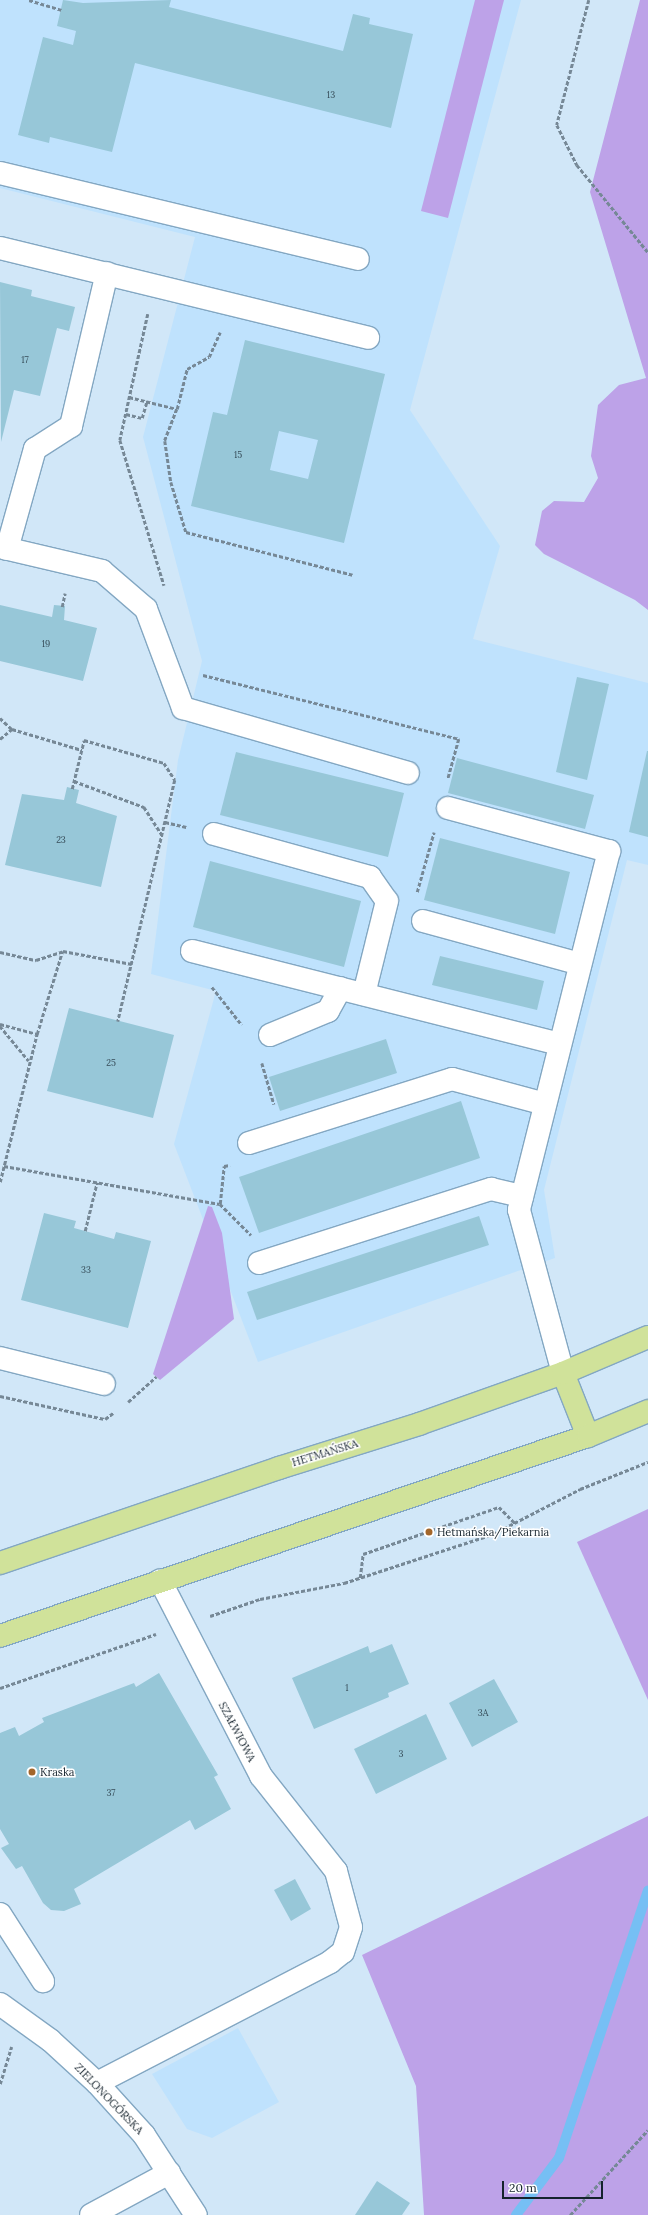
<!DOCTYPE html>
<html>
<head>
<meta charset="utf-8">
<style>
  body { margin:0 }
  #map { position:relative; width:648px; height:2215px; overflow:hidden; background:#d1e7f8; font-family:Lora,serif }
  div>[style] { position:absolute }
  .built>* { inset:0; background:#bfe2fd }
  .green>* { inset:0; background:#bda2e8 }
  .stream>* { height:10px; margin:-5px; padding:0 5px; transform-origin:5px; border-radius:5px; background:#76bff4 }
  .building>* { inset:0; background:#97c7d8 }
  .path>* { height:2.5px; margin-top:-1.25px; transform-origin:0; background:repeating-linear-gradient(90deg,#768896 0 4px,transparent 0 6px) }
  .roads { filter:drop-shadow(1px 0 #83a7c2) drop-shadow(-1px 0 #83a7c2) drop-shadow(0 1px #83a7c2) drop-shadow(0 -1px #83a7c2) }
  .minor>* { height:22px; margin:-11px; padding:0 11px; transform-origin:11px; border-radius:11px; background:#fff }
  .major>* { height:22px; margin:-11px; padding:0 11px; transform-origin:11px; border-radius:11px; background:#d0e29a }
  .dots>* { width:11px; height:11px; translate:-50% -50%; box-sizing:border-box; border:2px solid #fff; border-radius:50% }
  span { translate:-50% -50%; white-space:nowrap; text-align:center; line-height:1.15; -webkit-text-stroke:3px #fff; paint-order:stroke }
  .number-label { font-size:9px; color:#364c58 }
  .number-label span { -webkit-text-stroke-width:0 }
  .street-label { font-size:11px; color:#15232d }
  .poi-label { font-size:11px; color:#15232d }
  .left { translate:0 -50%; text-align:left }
  .scale { position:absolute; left:502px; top:2181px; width:101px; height:18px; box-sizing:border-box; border:2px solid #15232d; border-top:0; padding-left:5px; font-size:12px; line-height:14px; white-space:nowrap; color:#15232d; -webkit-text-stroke:3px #fff; paint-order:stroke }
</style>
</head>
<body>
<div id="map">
  <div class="built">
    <div style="clip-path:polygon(0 0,521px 0,410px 410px,500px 546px,473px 639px,648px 683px,648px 865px,627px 860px,544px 1190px,555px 1258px,258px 1362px,174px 1144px,216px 991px,151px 974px,178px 760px,202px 661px,143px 437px,195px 237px,0 188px)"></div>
    <div style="clip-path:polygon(238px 2028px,279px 2102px,212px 2138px,187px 2129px,152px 2074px)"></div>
  </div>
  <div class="green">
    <div style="clip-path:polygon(475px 0,504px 0,448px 218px,421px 211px)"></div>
    <div style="clip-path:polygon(640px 0,648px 0,648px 610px,635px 600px,544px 554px,535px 545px,542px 511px,554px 501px,584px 502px,598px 478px,591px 456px,598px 405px,619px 385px,646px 378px,590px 192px)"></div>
    <div style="clip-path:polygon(208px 1206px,212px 1207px,222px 1233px,234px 1319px,160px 1380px,153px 1374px)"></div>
    <div style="clip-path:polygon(648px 1509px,648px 1700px,577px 1542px)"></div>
    <div style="clip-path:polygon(648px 1816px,648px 2215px,424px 2215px,416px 2086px,362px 1955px)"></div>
  </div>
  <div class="stream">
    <div style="left:516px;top:2215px;width:71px;rotate:-53deg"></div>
    <div style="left:559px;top:2158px;width:282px;rotate:-71.6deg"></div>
  </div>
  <div class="building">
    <div style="clip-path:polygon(63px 0,83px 3px,171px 0,169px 7px,343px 51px,353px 14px,370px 18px,369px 24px,413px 34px,391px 128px,135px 63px,112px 152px,50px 137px,49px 143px,18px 135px,43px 37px,73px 45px,76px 31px,57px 26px)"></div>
    <div style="clip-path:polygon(0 282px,32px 290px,31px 296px,75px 307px,69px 331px,57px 328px,40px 396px,14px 390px,1px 442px)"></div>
    <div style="clip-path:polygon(evenodd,245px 340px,385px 374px,344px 543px,191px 506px,213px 412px,227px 415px,245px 340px,279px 431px,318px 440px,308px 479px,270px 470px,279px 431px)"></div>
    <div style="clip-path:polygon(0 605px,52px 617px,54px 605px,65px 606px,64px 620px,97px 628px,83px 681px,0 661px)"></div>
    <div style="clip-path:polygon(577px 677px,609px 684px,587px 780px,556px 772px)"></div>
    <div style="clip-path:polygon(647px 751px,648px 751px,648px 837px,629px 832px)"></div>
    <div style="clip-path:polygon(236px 752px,404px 793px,388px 857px,220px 815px)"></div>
    <div style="clip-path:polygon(457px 758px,594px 795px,585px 829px,448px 793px)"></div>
    <div style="clip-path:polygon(67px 787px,79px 790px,76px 803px,117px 816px,101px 887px,5px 865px,22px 794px,64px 800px)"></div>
    <div style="clip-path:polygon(440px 838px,570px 872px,555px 934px,424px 900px)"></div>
    <div style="clip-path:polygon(210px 861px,361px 901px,344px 967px,193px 927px)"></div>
    <div style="clip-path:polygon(440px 956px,544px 981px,537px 1010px,432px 985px)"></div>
    <div style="clip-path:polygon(69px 1008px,174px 1035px,153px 1118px,47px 1091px)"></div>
    <div style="clip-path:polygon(386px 1039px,397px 1073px,280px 1111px,269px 1077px)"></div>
    <div style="clip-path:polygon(461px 1101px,480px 1158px,259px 1233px,239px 1177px)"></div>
    <div style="clip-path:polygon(44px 1213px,76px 1221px,74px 1228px,114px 1239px,116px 1232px,151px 1241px,128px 1328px,21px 1300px)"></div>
    <div style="clip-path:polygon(479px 1216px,489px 1245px,257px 1320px,247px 1292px)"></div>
    <div style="clip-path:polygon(392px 1644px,409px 1684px,388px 1693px,389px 1697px,314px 1729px,292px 1678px,368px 1646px,370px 1653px)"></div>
    <div style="clip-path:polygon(159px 1673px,218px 1775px,214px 1777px,231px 1809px,195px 1830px,190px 1820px,74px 1889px,81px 1904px,64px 1911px,51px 1910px,43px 1903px,22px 1866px,16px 1869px,1px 1848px,9px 1844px,0 1829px,0 1733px,15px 1727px,19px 1736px,44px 1722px,42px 1718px,134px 1683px,136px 1687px)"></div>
    <div style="clip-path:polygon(494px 1679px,518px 1722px,472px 1747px,449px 1703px)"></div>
    <div style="clip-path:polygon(426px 1714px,447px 1759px,376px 1794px,354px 1749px)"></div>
    <div style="clip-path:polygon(295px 1879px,311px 1909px,291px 1921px,274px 1890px)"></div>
    <div style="clip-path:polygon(377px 2181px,410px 2203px,402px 2215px,355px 2215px)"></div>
  </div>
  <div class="path">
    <div style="left:29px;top:0;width:34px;rotate:17deg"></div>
    <div style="left:589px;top:0;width:129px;rotate:104.4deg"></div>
    <div style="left:557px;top:125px;width:45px;rotate:63.4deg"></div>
    <div style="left:577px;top:165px;width:112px;rotate:50.8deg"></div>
    <div style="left:148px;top:314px;width:129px;rotate:102.5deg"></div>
    <div style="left:120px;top:440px;width:152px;rotate:73.1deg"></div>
    <div style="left:129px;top:397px;width:49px;rotate:14deg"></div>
    <div style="left:177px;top:409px;width:41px;rotate:-76deg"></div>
    <div style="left:187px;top:369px;width:25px;rotate:-29deg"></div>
    <div style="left:209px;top:357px;width:27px;rotate:-66deg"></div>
    <div style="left:177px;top:409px;width:34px;rotate:111deg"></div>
    <div style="left:165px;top:441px;width:41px;rotate:81.7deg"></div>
    <div style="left:171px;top:482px;width:52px;rotate:73.3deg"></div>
    <div style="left:186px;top:532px;width:172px;rotate:14.4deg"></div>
    <div style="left:126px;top:414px;width:16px;rotate:14deg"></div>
    <div style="left:142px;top:418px;width:18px;rotate:-74deg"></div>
    <div style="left:62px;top:607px;width:14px;rotate:-78deg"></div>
    <div style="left:203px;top:675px;width:264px;rotate:14deg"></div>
    <div style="left:459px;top:739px;width:41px;rotate:105.4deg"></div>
    <div style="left:0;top:718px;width:16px;rotate:43deg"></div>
    <div style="left:12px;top:729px;width:73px;rotate:16.7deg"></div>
    <div style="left:0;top:739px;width:16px;rotate:-40deg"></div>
    <div style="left:74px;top:781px;width:75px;rotate:20.4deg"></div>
    <div style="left:144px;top:807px;width:33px;rotate:57deg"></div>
    <div style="left:72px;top:789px;width:50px;rotate:-76.2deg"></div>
    <div style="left:84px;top:740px;width:83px;rotate:16deg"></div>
    <div style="left:164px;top:763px;width:20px;rotate:57deg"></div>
    <div style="left:175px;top:780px;width:248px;rotate:103.3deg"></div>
    <div style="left:165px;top:822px;width:22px;rotate:13deg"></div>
    <div style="left:417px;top:892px;width:62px;rotate:-74.2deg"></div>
    <div style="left:0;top:952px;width:37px;rotate:13deg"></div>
    <div style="left:36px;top:960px;width:28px;rotate:-18deg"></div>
    <div style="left:63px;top:951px;width:70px;rotate:10.7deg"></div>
    <div style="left:212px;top:987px;width:48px;rotate:51.7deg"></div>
    <div style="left:0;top:1024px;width:38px;rotate:15deg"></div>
    <div style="left:37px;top:1034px;width:86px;rotate:-73deg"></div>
    <div style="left:0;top:1026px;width:45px;rotate:50.4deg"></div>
    <div style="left:262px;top:1063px;width:43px;rotate:73.7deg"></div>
    <div style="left:4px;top:1166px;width:219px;rotate:10deg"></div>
    <div style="left:220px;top:1204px;width:38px;rotate:-84deg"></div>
    <div style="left:224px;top:1166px;width:6px;rotate:-9deg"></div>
    <div style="left:0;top:1182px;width:153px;rotate:-76deg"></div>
    <div style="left:220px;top:1204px;width:44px;rotate:45deg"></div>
    <div style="left:85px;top:1231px;width:50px;rotate:-76.2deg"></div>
    <div style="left:0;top:1396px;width:107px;rotate:12.4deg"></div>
    <div style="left:105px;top:1419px;width:10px;rotate:-37deg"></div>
    <div style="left:128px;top:1402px;width:38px;rotate:-42deg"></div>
    <div style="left:360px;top:1578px;width:24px;rotate:-83deg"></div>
    <div style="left:363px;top:1554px;width:144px;rotate:-19.1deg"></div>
    <div style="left:499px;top:1507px;width:23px;rotate:45deg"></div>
    <div style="left:210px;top:1616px;width:53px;rotate:-18.8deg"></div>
    <div style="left:260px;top:1599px;width:86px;rotate:-10.8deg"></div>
    <div style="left:344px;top:1583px;width:157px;rotate:-18.2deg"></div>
    <div style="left:493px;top:1534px;width:98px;rotate:-27.3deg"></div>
    <div style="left:580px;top:1489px;width:73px;rotate:-21.7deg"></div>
    <div style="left:0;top:1688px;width:165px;rotate:-19.1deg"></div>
    <div style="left:0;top:2084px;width:39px;rotate:-73deg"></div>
    <div style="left:570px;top:2215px;width:115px;rotate:-47.5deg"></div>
  </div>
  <div class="roads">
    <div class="minor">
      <div style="left:0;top:173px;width:368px;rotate:13.5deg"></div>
      <div style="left:0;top:248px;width:379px;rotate:13.7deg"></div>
      <div style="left:0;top:547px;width:105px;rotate:13.2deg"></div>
      <div style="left:102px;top:571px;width:58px;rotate:40.8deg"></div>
      <div style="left:146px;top:609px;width:106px;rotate:69.5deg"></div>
      <div style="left:183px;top:708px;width:234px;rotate:16.1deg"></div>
      <div style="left:7px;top:549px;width:104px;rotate:-74.4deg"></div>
      <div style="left:35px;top:449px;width:43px;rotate:-32.6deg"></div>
      <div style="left:71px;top:426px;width:157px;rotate:-76.8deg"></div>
      <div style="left:448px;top:808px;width:167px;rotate:15deg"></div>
      <div style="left:609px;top:851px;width:370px;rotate:104.1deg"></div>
      <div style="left:519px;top:1210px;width:169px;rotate:74.9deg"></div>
      <div style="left:214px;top:834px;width:162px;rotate:15.4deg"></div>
      <div style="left:370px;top:877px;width:29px;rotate:55deg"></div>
      <div style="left:387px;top:901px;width:96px;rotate:103.9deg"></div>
      <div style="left:423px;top:921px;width:163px;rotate:15.3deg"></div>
      <div style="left:192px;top:951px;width:379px;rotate:14.2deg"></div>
      <div style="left:270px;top:1035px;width:63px;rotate:-22.5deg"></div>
      <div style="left:328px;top:1011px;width:26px;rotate:-61deg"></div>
      <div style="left:249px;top:1143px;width:213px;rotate:-17.5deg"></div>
      <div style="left:452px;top:1079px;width:96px;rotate:15deg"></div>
      <div style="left:259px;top:1263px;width:244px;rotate:-17.7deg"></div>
      <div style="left:491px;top:1189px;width:32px;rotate:13deg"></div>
      <div style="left:0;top:1358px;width:107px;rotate:14deg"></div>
      <div style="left:0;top:1914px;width:80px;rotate:57.3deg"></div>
      <div style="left:0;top:2004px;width:62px;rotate:35.8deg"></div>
      <div style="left:50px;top:2040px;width:64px;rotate:42.5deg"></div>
      <div style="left:97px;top:2083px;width:70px;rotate:47.9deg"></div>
      <div style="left:144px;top:2135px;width:95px;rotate:57deg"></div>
      <div style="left:97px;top:2083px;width:263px;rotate:-27.4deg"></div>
      <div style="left:330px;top:1962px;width:16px;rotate:-38deg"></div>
      <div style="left:343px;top:1952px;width:26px;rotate:-72deg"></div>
      <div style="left:351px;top:1927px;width:58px;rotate:-105deg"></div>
      <div style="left:336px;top:1871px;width:121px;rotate:-128.3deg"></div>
      <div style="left:261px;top:1776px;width:220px;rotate:-117.3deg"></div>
      <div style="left:91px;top:2215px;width:89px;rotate:-28.3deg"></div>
    </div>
    <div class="major">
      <div style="left:563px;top:1373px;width:68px;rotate:68.4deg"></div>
      <div style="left:0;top:1563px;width:295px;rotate:-18.8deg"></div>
      <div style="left:279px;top:1468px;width:147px;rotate:-17.4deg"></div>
      <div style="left:419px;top:1424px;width:153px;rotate:-19.5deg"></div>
      <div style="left:563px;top:1373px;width:92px;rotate:-23deg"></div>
      <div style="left:0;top:1636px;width:621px;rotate:-18.79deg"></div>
      <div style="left:588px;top:1436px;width:65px;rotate:-22.6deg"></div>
    </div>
  </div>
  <div class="dots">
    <div style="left:429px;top:1532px;background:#a3662a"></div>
    <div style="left:32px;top:1772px;background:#a3662a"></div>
  </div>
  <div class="number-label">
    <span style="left:331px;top:95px">13</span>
    <span style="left:25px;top:360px">17</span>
    <span style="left:238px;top:455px">15</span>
    <span style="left:46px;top:644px">19</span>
    <span style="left:61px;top:840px">23</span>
    <span style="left:111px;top:1063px">25</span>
    <span style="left:86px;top:1270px">33</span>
    <span style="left:347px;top:1688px">1</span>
    <span style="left:483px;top:1713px">3A</span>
    <span style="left:401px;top:1754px">3</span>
    <span style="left:111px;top:1793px">37</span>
  </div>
  <div class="street-label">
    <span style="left:325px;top:1453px;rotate:-17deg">HETMAŃSKA</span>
    <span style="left:237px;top:1732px;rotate:62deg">SZAŁWIOWA</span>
    <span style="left:109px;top:2099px;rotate:46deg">ZIELONOGÓRSKA</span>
  </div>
  <div class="poi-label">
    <span class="left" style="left:437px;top:1532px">Hetmańska/Piekarnia</span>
    <span class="left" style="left:40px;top:1772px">Kraska</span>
  </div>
  <div class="scale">20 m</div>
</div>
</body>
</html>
